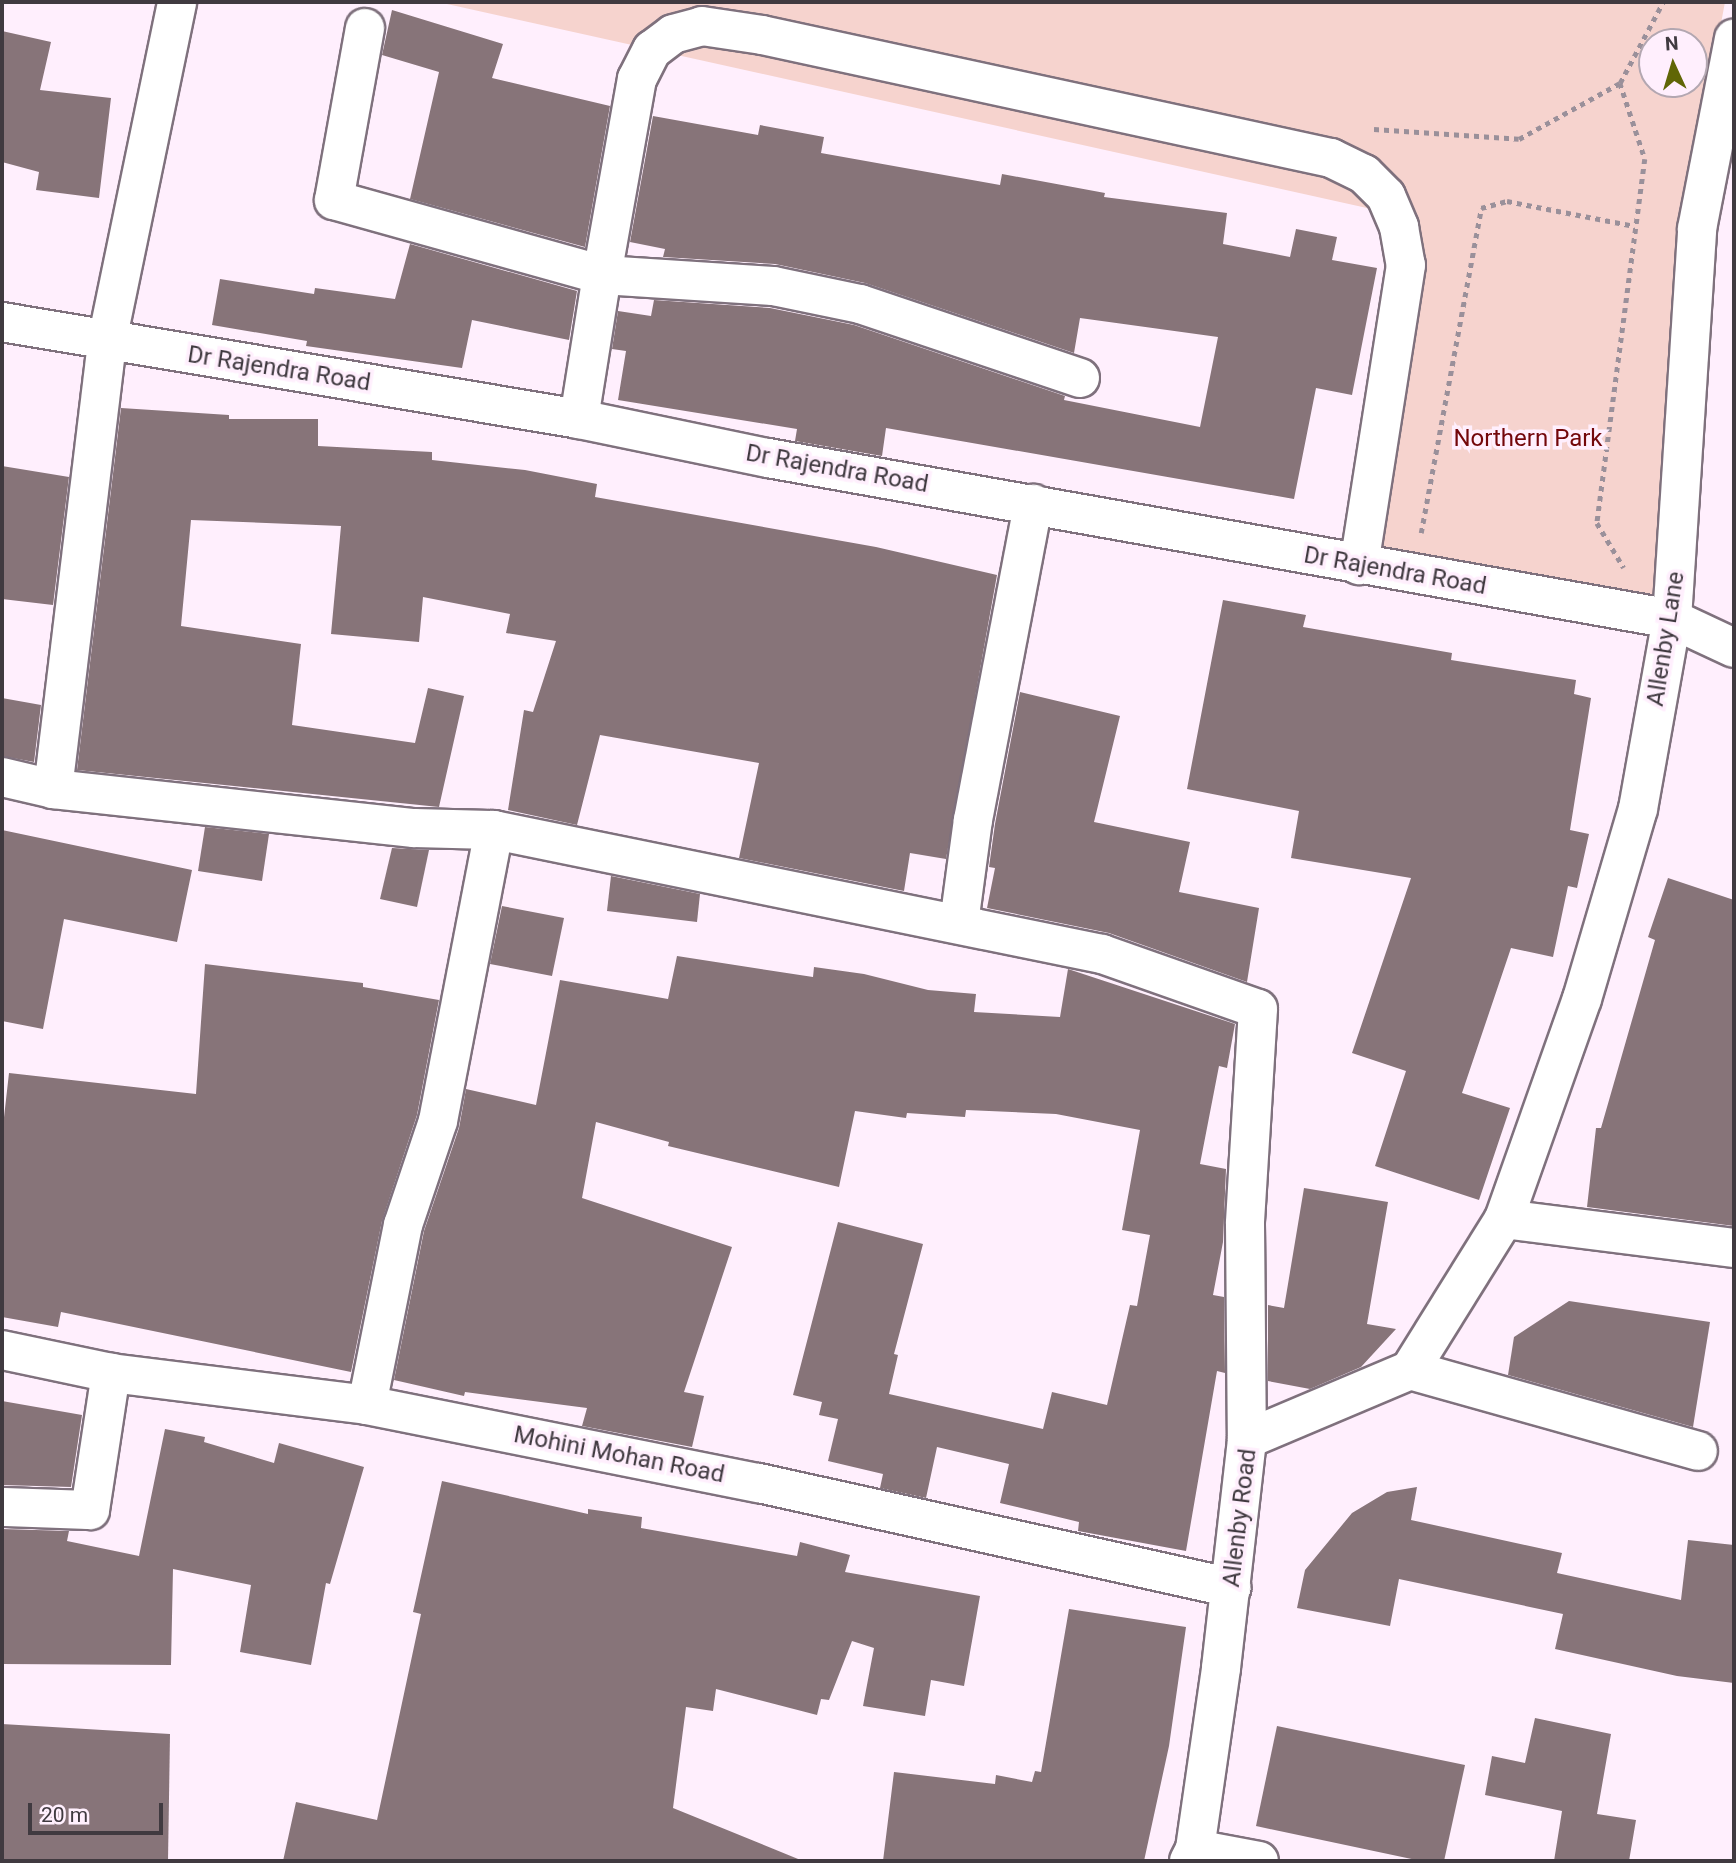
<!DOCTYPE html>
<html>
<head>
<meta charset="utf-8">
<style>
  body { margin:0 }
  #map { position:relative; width:1736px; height:1863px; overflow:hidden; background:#ffeffd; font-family:Roboto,sans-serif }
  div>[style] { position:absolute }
  .green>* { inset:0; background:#f6d3ce }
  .building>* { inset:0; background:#877479 }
  .path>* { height:4.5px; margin-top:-2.25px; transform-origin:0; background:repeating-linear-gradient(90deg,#9a909a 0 5px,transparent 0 10px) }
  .roads { filter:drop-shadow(2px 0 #7f717d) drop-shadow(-2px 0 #7f717d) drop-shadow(0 2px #7f717d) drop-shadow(0 -2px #7f717d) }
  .minor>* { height:38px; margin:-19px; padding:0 19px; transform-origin:19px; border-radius:19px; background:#fff }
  span { translate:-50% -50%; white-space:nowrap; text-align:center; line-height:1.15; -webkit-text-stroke:7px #ffeffd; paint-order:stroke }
  .street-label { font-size:24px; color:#403a40 }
  .park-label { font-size:24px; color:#73070a }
  .frame { position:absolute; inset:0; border:4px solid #403a40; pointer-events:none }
  .north { position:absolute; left:1638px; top:28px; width:70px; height:70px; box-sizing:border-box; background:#ffeffd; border:2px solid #b3a7b1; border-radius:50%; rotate:356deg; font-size:19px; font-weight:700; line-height:28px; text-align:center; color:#403a40 }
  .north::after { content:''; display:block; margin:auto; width:24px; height:32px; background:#606606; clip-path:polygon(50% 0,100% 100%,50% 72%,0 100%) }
  .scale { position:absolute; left:28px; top:1803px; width:135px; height:32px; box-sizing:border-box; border:4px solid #403a40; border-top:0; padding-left:9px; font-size:21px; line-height:24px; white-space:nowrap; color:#403a40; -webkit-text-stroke:5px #ffeffd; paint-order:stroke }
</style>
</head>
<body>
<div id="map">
  <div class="green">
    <div style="clip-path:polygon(evenodd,438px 2px,1725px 2px,1682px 234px,1660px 602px,1371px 556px,1412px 218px,438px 2px,1652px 42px,1694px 42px,1694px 84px,1652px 84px,1652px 42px)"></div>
  </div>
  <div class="building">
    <div style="clip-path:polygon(392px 10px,503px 44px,492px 78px,610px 106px,585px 247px,410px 199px,439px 72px,382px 55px)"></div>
    <div style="clip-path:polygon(2px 31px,51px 42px,40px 90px,111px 98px,99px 198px,36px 190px,39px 172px,2px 162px)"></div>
    <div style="clip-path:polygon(653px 116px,758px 135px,760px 125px,824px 137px,821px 153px,1000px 185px,1002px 174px,1105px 193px,1104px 197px,1227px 213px,1223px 244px,1290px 257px,1296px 229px,1337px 237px,1332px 260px,1377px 268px,1352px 395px,1316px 388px,1294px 499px,886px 428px,882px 456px,795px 441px,797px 429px,618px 400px,626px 351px,612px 349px,618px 311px,651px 316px,654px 300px,770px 308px,854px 325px,1065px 396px,1064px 400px,1200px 427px,1218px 337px,1080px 318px,1074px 353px,865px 283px,775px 264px,663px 257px,665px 249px,630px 242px)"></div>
    <div style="clip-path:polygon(410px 244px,577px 291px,569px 340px,472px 320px,462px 368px,306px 346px,307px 341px,212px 325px,220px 279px,314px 294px,315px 288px,395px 299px)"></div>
    <div style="clip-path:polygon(121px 408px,229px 415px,229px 419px,318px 419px,318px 446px,432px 452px,432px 460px,525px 470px,597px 484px,595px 497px,876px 547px,997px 575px,946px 859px,910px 853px,904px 891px,739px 858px,759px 763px,600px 735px,577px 825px,508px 810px,524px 710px,533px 712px,556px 641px,506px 633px,510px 614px,423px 597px,419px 642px,331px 634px,341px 526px,191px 520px,181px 626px,301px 644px,292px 725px,415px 743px,428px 688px,464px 696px,439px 807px,77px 770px)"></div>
    <div style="clip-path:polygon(2px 466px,69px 477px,53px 605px,2px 599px)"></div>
    <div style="clip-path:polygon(1223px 600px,1306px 615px,1303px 627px,1452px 653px,1451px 660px,1576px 680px,1574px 694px,1591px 698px,1570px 830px,1589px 834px,1577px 888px,1568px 886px,1553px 957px,1511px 948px,1462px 1093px,1510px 1108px,1479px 1200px,1375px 1166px,1406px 1071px,1352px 1053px,1411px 878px,1291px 858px,1299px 811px,1187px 789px)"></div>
    <div style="clip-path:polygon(1020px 692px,1120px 716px,1094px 822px,1190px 842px,1179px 892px,1259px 908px,1247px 982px,1109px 933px,987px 908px,995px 868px,989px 867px,995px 824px)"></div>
    <div style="clip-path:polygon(2px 698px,41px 705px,34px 762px,2px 756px)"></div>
    <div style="clip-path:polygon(205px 827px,269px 834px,262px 881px,198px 871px)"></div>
    <div style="clip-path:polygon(2px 830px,192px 870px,177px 942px,64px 919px,43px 1029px,2px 1021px)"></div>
    <div style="clip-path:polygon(392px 848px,429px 850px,417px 907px,380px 899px)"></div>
    <div style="clip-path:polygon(611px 876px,700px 894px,697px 922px,607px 911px)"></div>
    <div style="clip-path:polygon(1668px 878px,1734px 900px,1734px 1226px,1587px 1207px,1596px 1128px,1601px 1128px,1655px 940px,1648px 937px)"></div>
    <div style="clip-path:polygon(502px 906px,564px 918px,552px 976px,490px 964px)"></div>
    <div style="clip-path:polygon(677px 956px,813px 977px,814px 967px,864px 974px,928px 990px,976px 994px,974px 1012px,1060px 1017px,1068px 969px,1235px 1024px,1227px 1068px,1219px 1066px,1200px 1164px,1226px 1169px,1223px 1242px,1213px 1295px,1224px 1297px,1225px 1373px,1217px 1371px,1186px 1551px,1078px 1531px,1079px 1522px,1000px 1503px,1009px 1464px,937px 1447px,926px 1498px,880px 1488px,883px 1474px,828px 1461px,838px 1419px,819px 1415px,822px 1402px,793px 1395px,838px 1222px,923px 1244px,894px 1354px,898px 1355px,889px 1394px,1043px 1429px,1052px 1392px,1107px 1405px,1130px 1305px,1137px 1306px,1150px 1235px,1122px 1230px,1140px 1130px,1056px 1114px,966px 1110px,965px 1117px,907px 1113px,906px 1118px,855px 1111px,839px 1187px,668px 1146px,669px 1142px,596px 1122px,582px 1198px,732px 1247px,684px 1392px,704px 1396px,692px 1447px,582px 1426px,587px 1408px,465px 1392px,464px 1396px,394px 1380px,424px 1231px,459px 1128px,466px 1089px,536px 1105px,560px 980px,668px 999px)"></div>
    <div style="clip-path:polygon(205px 964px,363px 983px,363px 987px,439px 1000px,417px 1115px,382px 1221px,351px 1372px,61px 1312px,58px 1327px,2px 1317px,2px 1135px,9px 1073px,196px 1094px)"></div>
    <div style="clip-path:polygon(1304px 1188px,1388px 1202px,1367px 1324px,1396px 1329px,1361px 1367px,1310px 1389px,1268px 1381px,1268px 1305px,1284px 1308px)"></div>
    <div style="clip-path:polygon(1569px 1301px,1710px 1322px,1693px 1427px,1508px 1375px,1514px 1337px)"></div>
    <div style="clip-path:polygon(2px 1401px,82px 1415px,71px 1487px,2px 1485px)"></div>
    <div style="clip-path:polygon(165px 1429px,205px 1437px,204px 1442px,274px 1463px,279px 1443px,364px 1467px,330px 1584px,326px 1583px,311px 1665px,240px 1652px,251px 1585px,173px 1569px,171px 1665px,2px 1664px,2px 1529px,69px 1531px,67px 1541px,139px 1556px)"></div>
    <div style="clip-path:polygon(442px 1481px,588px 1514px,588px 1509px,642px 1517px,641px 1528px,797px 1556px,800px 1542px,850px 1555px,845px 1572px,980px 1596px,964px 1686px,931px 1680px,925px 1716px,863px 1706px,874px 1648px,852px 1641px,829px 1700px,821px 1699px,817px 1715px,716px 1689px,713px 1711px,686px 1707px,673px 1808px,803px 1861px,283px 1861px,296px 1802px,377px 1820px,421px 1614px,413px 1612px)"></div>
    <div style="clip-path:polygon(1417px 1487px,1411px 1520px,1562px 1553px,1557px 1573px,1681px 1600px,1688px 1540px,1734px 1545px,1734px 1683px,1677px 1676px,1555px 1649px,1563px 1614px,1399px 1579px,1390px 1626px,1297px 1608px,1305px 1570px,1352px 1513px,1387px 1492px)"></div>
    <div style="clip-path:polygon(1069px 1609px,1186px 1627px,1169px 1746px,1144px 1861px,883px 1861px,894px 1772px,995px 1784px,996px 1775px,1032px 1782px,1035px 1771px,1041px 1772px)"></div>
    <div style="clip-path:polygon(1535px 1718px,1611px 1734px,1597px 1814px,1636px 1820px,1629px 1861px,1554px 1861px,1562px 1811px,1485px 1795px,1492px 1756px,1525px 1763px)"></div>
    <div style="clip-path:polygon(2px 1724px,170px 1734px,168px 1861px,2px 1861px)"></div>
    <div style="clip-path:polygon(1277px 1726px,1465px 1765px,1444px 1861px,1421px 1861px,1256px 1826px)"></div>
  </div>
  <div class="path">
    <div style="left:1620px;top:83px;width:80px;rotate:71.8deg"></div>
    <div style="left:1645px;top:159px;width:367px;rotate:97.5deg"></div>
    <div style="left:1597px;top:523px;width:52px;rotate:59deg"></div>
    <div style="left:1374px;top:129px;width:145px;rotate:3.9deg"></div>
    <div style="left:1519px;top:139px;width:115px;rotate:-29deg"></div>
    <div style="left:1620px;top:83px;width:92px;rotate:-62deg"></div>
    <div style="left:1421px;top:533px;width:330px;rotate:-79.5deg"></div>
    <div style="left:1481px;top:208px;width:27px;rotate:-15deg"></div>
    <div style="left:1507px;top:201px;width:130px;rotate:11.1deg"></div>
  </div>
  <div class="roads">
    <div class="minor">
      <div style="left:365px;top:28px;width:175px;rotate:100.2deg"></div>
      <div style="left:334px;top:200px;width:278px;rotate:15.6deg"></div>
      <div style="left:602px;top:275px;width:146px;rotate:99.1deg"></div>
      <div style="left:2px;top:322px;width:585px;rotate:9.54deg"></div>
      <div style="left:579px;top:419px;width:193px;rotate:11.7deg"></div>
      <div style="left:768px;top:458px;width:918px;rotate:10.1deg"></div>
      <div style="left:1672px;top:619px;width:68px;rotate:25.1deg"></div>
      <div style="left:1080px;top:378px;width:232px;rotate:-161.4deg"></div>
      <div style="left:860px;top:304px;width:89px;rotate:-168.3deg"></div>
      <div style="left:773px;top:286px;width:171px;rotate:-176.3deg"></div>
      <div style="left:602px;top:275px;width:199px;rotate:-79.9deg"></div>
      <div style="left:637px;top:79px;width:33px;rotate:-63deg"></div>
      <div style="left:652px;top:50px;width:26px;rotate:-37deg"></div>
      <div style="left:673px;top:34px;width:30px;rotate:-15deg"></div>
      <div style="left:702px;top:26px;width:61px;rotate:8.5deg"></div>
      <div style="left:762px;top:35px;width:582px;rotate:12.2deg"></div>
      <div style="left:1331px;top:158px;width:37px;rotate:26deg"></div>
      <div style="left:1364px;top:174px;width:31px;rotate:45deg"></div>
      <div style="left:1386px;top:196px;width:34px;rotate:67deg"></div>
      <div style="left:1399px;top:227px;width:39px;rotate:80deg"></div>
      <div style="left:1406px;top:265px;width:304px;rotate:98.9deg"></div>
      <div style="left:2px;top:777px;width:52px;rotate:13.2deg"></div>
      <div style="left:53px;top:789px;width:363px;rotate:6.2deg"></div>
      <div style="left:414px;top:828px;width:80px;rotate:1.4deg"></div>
      <div style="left:494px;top:830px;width:621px;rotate:11.53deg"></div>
      <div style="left:1102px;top:954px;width:165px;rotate:19.4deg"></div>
      <div style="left:1258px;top:1009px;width:215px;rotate:93.5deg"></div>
      <div style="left:1245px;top:1224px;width:215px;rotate:89.5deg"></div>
      <div style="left:53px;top:789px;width:451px;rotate:-83.1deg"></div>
      <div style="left:107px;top:341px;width:346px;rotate:-78.3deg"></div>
      <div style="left:959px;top:923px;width:104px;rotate:-82.3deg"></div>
      <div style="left:973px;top:820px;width:322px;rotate:-79.2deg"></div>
      <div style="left:1504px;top:1219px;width:232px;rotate:7.2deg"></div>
      <div style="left:2px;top:1350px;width:111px;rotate:11.9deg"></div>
      <div style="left:111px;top:1373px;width:258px;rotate:7.1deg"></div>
      <div style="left:367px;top:1405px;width:400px;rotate:11.3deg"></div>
      <div style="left:759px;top:1483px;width:484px;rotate:12.5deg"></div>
      <div style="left:1410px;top:1370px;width:299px;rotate:15.7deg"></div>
      <div style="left:367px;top:1405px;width:184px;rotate:-78.7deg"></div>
      <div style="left:403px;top:1225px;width:110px;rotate:-71.4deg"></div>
      <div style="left:438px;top:1121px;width:296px;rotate:-79.1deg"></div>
      <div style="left:2px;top:1507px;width:88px;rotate:2deg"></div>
      <div style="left:90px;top:1510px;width:139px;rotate:-81.3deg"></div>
      <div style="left:1195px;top:1849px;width:65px;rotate:10.6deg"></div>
      <div style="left:1189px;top:1861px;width:13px;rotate:-63deg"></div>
      <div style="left:1195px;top:1849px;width:183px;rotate:-81.8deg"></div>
      <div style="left:1221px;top:1668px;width:230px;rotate:-83.5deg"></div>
      <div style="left:1247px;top:1439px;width:177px;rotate:-22.9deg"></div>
      <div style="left:1410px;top:1370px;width:178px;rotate:-58.1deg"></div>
      <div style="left:1504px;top:1219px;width:233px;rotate:-70.5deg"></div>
      <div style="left:1582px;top:999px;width:198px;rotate:-73.6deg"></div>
      <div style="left:1638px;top:809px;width:193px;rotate:-79.9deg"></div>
      <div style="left:1672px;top:619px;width:391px;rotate:-86.3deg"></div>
      <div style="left:1697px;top:229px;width:194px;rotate:-79deg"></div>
    </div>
  </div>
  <div class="street-label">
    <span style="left:279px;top:369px;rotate:9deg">Dr Rajendra Road</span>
    <span style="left:837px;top:469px;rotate:10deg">Dr Rajendra Road</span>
    <span style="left:1395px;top:571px;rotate:10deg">Dr Rajendra Road</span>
    <span style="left:1666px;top:639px;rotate:-81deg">Allenby Lane</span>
    <span style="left:619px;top:1455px;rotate:11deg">Mohini Mohan Road</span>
    <span style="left:1240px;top:1518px;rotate:-83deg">Allenby Road</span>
  </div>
  <div class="park-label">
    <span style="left:1528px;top:439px">Northern Park</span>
  </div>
  <div class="frame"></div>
  <div class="north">N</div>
  <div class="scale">20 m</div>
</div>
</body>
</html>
